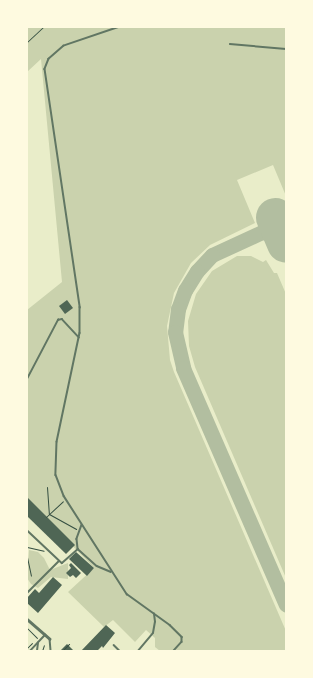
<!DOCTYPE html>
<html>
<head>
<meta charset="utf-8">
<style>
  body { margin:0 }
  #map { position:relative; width:313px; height:678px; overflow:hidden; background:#e9edc9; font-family:"Alegreya Sans",sans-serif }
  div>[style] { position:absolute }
  .green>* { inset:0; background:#cad2ad }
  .taxiway>* { height:15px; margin:-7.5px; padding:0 7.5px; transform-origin:7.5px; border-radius:7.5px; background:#b2bea0 }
  .runway>* { height:39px; margin:-19.5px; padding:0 19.5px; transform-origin:19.5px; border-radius:19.5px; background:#b2bea0 }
  .building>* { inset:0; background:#4f6655 }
  .path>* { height:1px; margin:-0.5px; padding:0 0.5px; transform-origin:0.5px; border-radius:0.5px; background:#344e41 }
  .service>* { height:1.5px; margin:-0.75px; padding:0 0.75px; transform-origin:0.75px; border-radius:0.75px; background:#617663 }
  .minor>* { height:2.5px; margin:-1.25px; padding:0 1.25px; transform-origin:1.25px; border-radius:1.25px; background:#617663 }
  span { translate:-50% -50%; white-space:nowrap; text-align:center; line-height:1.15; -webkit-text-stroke:3.5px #fefae0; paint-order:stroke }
  .frame { position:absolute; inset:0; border:28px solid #fefae0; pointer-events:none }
</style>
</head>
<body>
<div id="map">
  <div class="green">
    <div style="clip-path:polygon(27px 27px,286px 27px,286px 196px,273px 165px,237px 180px,255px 223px,210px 245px,191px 263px,174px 293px,167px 326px,170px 360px,174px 372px,286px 631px,286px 651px,160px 651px,155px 647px,155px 638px,146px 630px,135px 642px,113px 620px,104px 627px,68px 592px,94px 568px,27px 499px,27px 310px,62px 282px,41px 59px,27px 72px)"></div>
    <div style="clip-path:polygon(237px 256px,251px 256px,263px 262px,266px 260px,274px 273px,277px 273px,286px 294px,286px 578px,195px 367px,189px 346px,188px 321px,196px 294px,212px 271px)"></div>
    <div style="clip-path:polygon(29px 550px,38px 552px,44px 558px,50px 570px,68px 563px,68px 579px,51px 577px,38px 588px,31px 584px,27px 578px)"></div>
  </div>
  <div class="taxiway">
    <div style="left:286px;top:247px;width:16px;rotate:-128deg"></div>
    <div style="left:276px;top:234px;width:14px;rotate:-172deg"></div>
    <div style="left:262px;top:232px;width:55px;rotate:155.3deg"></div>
    <div style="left:212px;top:255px;width:22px;rotate:133deg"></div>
    <div style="left:197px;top:271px;width:22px;rotate:122deg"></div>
    <div style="left:185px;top:290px;width:20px;rotate:110deg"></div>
    <div style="left:178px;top:309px;width:23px;rotate:97deg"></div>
    <div style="left:175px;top:332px;width:37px;rotate:77deg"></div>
    <div style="left:183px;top:368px;width:258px;rotate:66.5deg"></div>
  </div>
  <div class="runway">
    <div style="left:275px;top:217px;width:28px;rotate:67deg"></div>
  </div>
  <div class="building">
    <div style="clip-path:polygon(67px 300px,73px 308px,65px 314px,59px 306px)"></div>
    <div style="clip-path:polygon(27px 497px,75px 545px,66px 554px,27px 516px)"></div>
    <div style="clip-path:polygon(76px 552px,94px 568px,87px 576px,69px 559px)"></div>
    <div style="clip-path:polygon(71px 563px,81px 573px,76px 578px,73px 575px,70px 577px,66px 573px,71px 568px,69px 565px)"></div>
    <div style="clip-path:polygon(53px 577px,62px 585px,38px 613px,27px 603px,27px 598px,35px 589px,39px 593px)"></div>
    <div style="clip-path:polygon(106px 625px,115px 633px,103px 648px,102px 646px,97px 651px,81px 651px)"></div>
    <div style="clip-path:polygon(67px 644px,74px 651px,60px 651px)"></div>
  </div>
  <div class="path">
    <div style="left:27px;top:42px;width:22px;rotate:-43deg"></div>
    <div style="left:47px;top:487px;width:27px;rotate:86deg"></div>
    <div style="left:49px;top:514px;width:31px;rotate:29deg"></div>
    <div style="left:46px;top:517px;width:23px;rotate:-43deg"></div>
    <div style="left:27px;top:547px;width:17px;rotate:13deg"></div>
    <div style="left:27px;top:557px;width:19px;rotate:78deg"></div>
    <div style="left:27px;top:628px;width:14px;rotate:45deg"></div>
    <div style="left:27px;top:648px;width:7px;rotate:-45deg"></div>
    <div style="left:42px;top:651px;width:6px;rotate:-72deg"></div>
    <div style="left:62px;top:651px;width:10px;rotate:-45deg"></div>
  </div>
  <div class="service">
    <div style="left:120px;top:27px;width:59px;rotate:161.3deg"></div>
    <div style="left:64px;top:46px;width:20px;rotate:139deg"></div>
    <div style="left:49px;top:59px;width:11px;rotate:112deg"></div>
    <div style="left:45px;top:69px;width:241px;rotate:81.6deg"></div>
    <div style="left:80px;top:307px;width:26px;rotate:90deg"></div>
    <div style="left:80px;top:333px;width:111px;rotate:101.9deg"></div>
    <div style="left:57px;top:442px;width:33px;rotate:92deg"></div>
    <div style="left:56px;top:475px;width:22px;rotate:69deg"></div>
    <div style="left:64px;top:496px;width:117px;rotate:57.3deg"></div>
    <div style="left:127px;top:594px;width:53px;rotate:35.8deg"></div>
    <div style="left:170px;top:625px;width:17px;rotate:45deg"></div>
    <div style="left:182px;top:637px;width:5px;rotate:90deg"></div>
    <div style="left:182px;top:642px;width:12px;rotate:132deg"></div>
    <div style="left:230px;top:44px;width:56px;rotate:5.1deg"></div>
    <div style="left:27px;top:379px;width:67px;rotate:-62.3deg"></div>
    <div style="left:58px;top:320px;width:4px;rotate:-14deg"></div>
    <div style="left:62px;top:319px;width:25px;rotate:47deg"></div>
    <div style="left:82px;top:525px;width:15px;rotate:110deg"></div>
    <div style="left:77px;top:539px;width:10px;rotate:84deg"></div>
    <div style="left:78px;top:549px;width:25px;rotate:42deg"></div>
    <div style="left:97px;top:566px;width:15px;rotate:23deg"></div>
    <div style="left:27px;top:530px;width:48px;rotate:43.3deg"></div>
    <div style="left:62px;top:563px;width:21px;rotate:-41deg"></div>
    <div style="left:27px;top:593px;width:44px;rotate:-45deg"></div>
    <div style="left:50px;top:639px;width:12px;rotate:85deg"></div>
    <div style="left:114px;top:645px;width:8px;rotate:45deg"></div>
    <div style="left:30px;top:651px;width:22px;rotate:-47deg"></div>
    <div style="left:37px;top:651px;width:8px;rotate:-83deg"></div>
    <div style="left:138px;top:651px;width:23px;rotate:-50deg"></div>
    <div style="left:153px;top:633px;width:11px;rotate:-80deg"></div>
    <div style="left:155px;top:622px;width:8px;rotate:-97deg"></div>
  </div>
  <div class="minor">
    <div style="left:27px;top:619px;width:30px;rotate:41deg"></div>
  </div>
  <div class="frame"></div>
</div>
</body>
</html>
